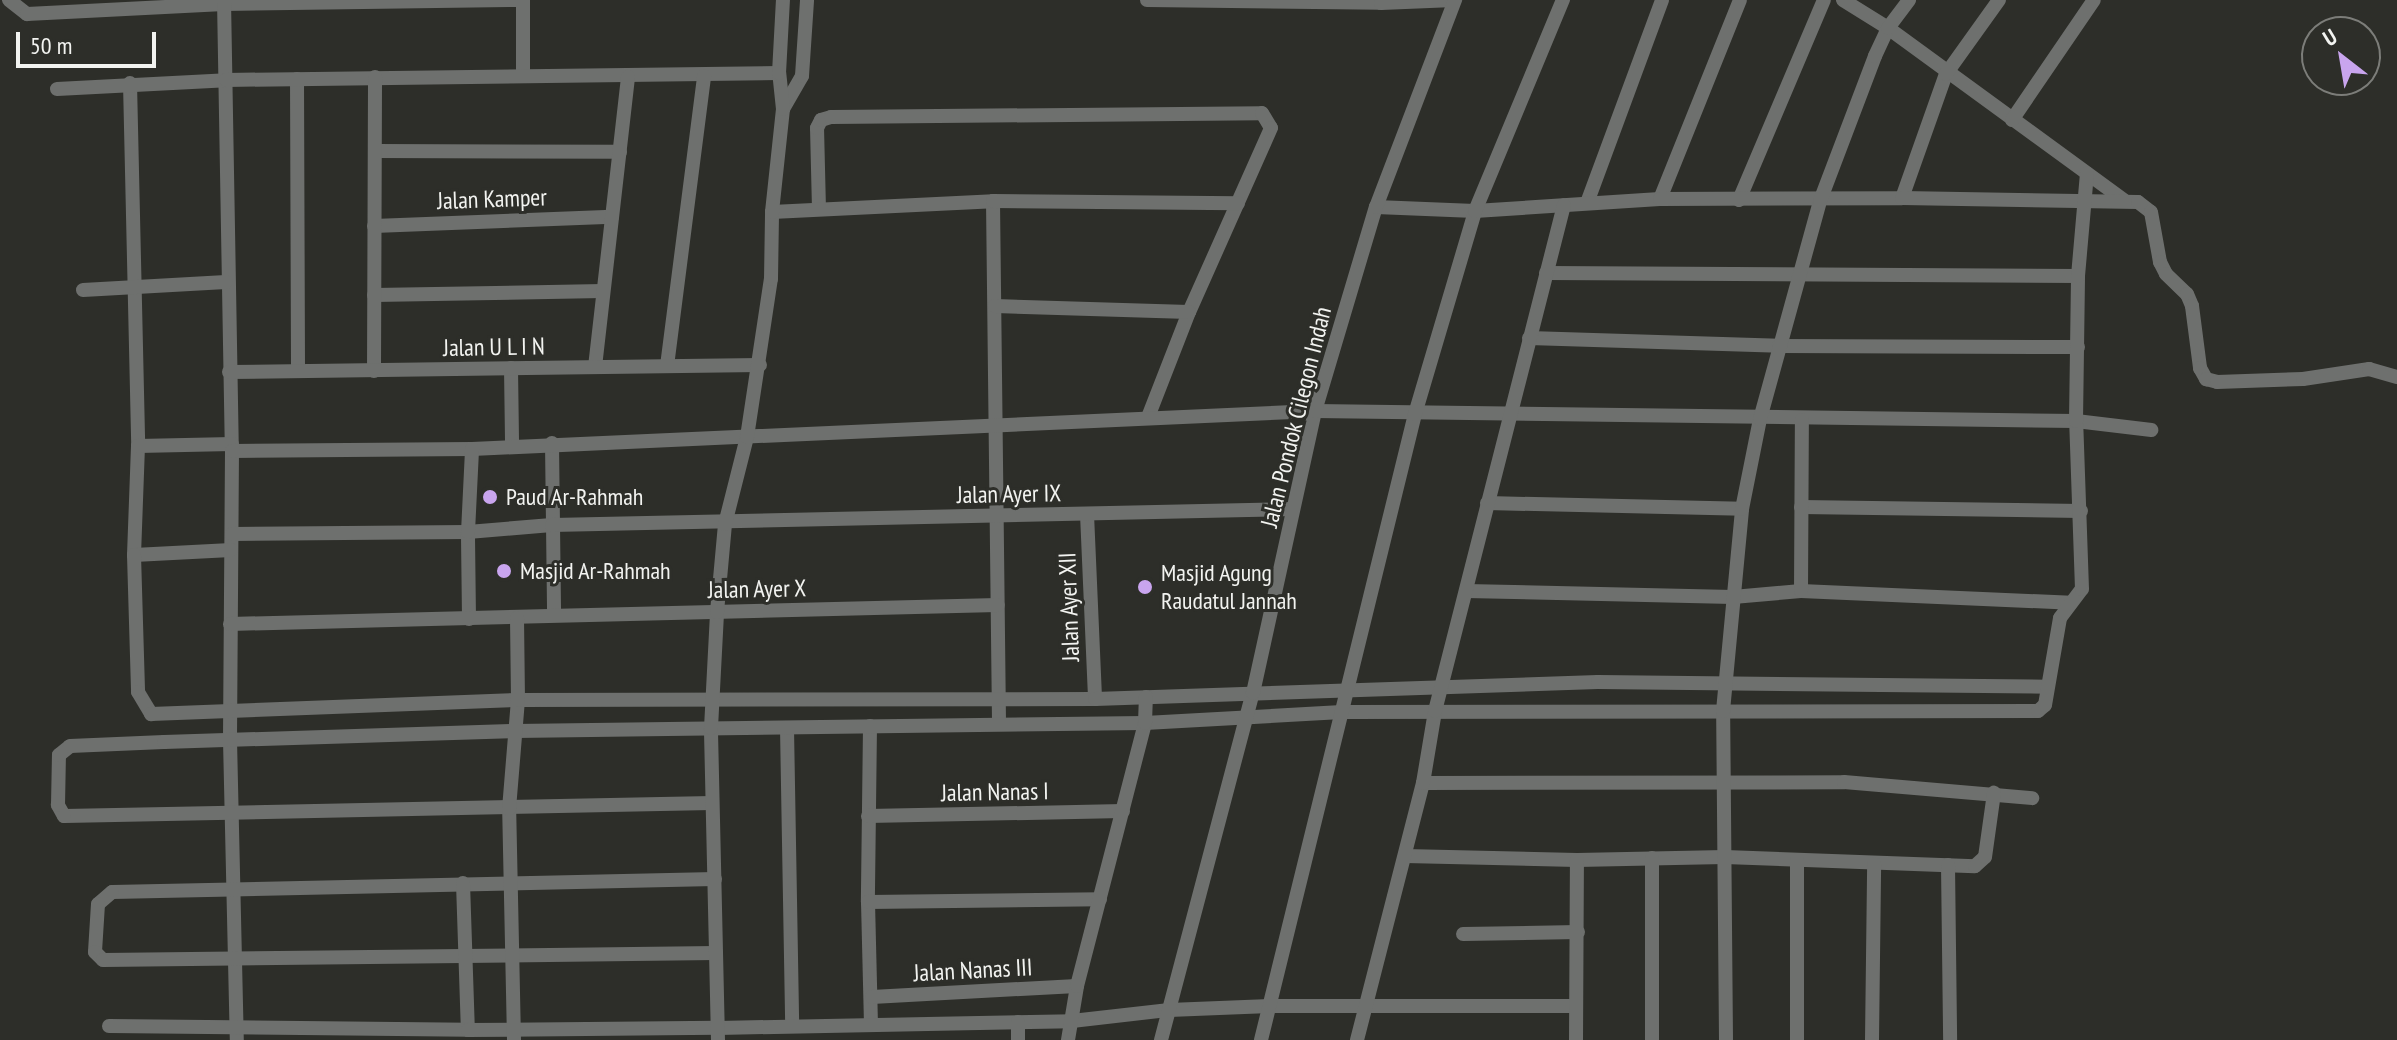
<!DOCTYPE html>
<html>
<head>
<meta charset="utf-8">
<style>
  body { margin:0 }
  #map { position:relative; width:2397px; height:1040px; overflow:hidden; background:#2d2e29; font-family:"PT Sans Narrow",sans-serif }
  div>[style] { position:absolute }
  .minor>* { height:14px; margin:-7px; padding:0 7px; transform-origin:7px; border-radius:7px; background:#6e706e }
  .dots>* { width:22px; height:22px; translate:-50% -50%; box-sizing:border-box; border:4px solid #2d2e29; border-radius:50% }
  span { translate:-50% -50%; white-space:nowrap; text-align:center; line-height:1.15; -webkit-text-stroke:6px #2d2e29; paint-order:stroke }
  .street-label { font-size:24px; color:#f2f3f0 }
  .poi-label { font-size:24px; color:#f2f3f0 }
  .left { translate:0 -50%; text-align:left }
  .north { position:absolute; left:2301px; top:16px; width:80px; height:80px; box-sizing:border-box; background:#2d2e29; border:2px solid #7c7d79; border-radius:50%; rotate:329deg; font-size:22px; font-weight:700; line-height:32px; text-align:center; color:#f2f3f0 }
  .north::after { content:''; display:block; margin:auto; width:28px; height:36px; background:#c9a5ee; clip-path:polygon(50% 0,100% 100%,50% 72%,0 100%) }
  .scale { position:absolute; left:16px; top:32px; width:140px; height:36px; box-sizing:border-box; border:4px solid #f2f3f0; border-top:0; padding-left:10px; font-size:24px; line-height:28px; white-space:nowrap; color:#f2f3f0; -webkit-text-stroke:6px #2d2e29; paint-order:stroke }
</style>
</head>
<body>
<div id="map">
  <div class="minor">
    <div style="left:9px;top:0;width:23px;rotate:38deg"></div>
    <div style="left:27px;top:14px;width:197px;rotate:-2.9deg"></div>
    <div style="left:224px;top:4px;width:293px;rotate:-0.8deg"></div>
    <div style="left:224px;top:0;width:451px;rotate:89deg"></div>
    <div style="left:232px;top:451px;width:289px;rotate:90.4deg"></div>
    <div style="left:230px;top:740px;width:300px;rotate:88.7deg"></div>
    <div style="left:1147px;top:0;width:234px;rotate:0.7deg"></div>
    <div style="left:1381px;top:3px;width:73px;rotate:-2.4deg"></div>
    <div style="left:1843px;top:0;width:53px;rotate:31.9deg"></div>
    <div style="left:1888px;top:28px;width:292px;rotate:36.1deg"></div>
    <div style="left:523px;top:76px;width:76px;rotate:-90deg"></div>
    <div style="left:297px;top:79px;width:292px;rotate:89.8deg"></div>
    <div style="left:130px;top:83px;width:363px;rotate:88.7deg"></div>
    <div style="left:138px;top:446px;width:109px;rotate:92.1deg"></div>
    <div style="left:57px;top:89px;width:169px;rotate:-3deg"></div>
    <div style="left:226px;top:80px;width:553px;rotate:-0.73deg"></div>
    <div style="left:783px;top:109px;width:38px;rotate:-60deg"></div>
    <div style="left:802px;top:76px;width:76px;rotate:-86.2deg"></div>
    <div style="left:2012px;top:120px;width:145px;rotate:-55.7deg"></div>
    <div style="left:376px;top:151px;width:244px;rotate:0.2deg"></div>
    <div style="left:1902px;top:198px;width:132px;rotate:-70.5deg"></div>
    <div style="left:1946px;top:74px;width:91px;rotate:-54.4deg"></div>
    <div style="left:1660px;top:199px;width:214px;rotate:-68.1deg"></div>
    <div style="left:1739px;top:200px;width:217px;rotate:-67deg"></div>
    <div style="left:993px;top:201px;width:523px;rotate:89.34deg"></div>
    <div style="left:1587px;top:203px;width:216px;rotate:-69.7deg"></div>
    <div style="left:1376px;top:207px;width:99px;rotate:2.3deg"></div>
    <div style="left:1475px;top:211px;width:185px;rotate:-3.7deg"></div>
    <div style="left:1660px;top:199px;width:242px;rotate:-0.2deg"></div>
    <div style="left:1902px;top:198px;width:236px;rotate:1deg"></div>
    <div style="left:2138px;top:202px;width:16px;rotate:38deg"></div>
    <div style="left:2151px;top:212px;width:51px;rotate:79.8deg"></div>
    <div style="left:2160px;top:262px;width:13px;rotate:63deg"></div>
    <div style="left:2166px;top:274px;width:29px;rotate:44deg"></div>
    <div style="left:2187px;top:294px;width:13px;rotate:67deg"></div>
    <div style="left:2192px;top:306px;width:63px;rotate:82.6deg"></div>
    <div style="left:2200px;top:368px;width:13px;rotate:61deg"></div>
    <div style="left:2206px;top:379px;width:11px;rotate:15deg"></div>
    <div style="left:2217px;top:382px;width:86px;rotate:-2deg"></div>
    <div style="left:2303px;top:379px;width:67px;rotate:-8.6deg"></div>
    <div style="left:2369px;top:369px;width:29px;rotate:16deg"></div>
    <div style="left:819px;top:209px;width:81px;rotate:-91.4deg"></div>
    <div style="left:817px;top:128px;width:9px;rotate:-63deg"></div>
    <div style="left:821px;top:120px;width:10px;rotate:-17deg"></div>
    <div style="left:831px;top:117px;width:431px;rotate:-0.5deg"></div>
    <div style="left:1262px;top:113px;width:17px;rotate:59deg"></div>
    <div style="left:1271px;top:128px;width:201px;rotate:114deg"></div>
    <div style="left:1189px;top:312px;width:113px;rotate:111.3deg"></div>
    <div style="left:772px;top:212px;width:221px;rotate:-2.8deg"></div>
    <div style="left:993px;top:201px;width:245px;rotate:0.5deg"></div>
    <div style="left:374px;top:226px;width:238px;rotate:-2.2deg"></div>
    <div style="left:1546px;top:273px;width:532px;rotate:0.32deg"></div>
    <div style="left:83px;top:290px;width:143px;rotate:-3.2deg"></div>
    <div style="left:374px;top:295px;width:229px;rotate:-1deg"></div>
    <div style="left:995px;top:306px;width:194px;rotate:1.8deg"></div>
    <div style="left:1529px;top:338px;width:250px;rotate:1.8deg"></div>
    <div style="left:1779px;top:346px;width:299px;rotate:0.2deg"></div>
    <div style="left:667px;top:366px;width:292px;rotate:-82.7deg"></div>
    <div style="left:595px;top:367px;width:292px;rotate:-83.5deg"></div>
    <div style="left:511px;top:368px;width:76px;rotate:89.2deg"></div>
    <div style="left:374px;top:371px;width:294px;rotate:-89.8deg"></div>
    <div style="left:229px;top:372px;width:531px;rotate:-0.76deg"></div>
    <div style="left:552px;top:443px;width:172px;rotate:89.3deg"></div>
    <div style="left:138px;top:446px;width:94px;rotate:-1.2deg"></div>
    <div style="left:232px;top:451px;width:240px;rotate:-0.5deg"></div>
    <div style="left:472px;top:449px;width:844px;rotate:-2.58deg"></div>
    <div style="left:1315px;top:411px;width:761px;rotate:0.75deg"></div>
    <div style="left:2076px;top:421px;width:76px;rotate:6.8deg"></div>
    <div style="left:1487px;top:503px;width:255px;rotate:1.3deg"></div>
    <div style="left:1801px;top:507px;width:280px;rotate:0.8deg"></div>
    <div style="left:1087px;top:514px;width:185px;rotate:87.5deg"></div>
    <div style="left:232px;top:534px;width:236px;rotate:-0.5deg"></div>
    <div style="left:468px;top:532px;width:84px;rotate:-4.8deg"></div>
    <div style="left:552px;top:525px;width:741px;rotate:-1.24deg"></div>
    <div style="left:231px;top:550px;width:97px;rotate:177deg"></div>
    <div style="left:134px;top:555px;width:137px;rotate:88.3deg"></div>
    <div style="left:138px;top:692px;width:26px;rotate:59deg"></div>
    <div style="left:151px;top:714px;width:367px;rotate:-2.2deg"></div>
    <div style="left:518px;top:700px;width:577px;rotate:-0.1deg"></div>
    <div style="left:1095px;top:699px;width:503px;rotate:-1.94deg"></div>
    <div style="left:1598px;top:682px;width:449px;rotate:0.6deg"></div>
    <div style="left:1466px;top:591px;width:267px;rotate:1.3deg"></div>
    <div style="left:1733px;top:597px;width:68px;rotate:-5deg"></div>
    <div style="left:1801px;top:591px;width:270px;rotate:2.5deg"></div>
    <div style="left:1801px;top:591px;width:171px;rotate:-89.7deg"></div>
    <div style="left:469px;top:619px;width:87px;rotate:-90.7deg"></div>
    <div style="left:468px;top:532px;width:83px;rotate:-87.2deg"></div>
    <div style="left:230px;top:624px;width:768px;rotate:-1.42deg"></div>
    <div style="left:870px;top:726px;width:176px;rotate:90.7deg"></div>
    <div style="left:868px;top:902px;width:120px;rotate:88.6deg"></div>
    <div style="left:787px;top:728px;width:298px;rotate:89deg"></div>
    <div style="left:1423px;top:783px;width:421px;rotate:-0.1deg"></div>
    <div style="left:1844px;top:782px;width:189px;rotate:4.9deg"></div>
    <div style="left:712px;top:803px;width:648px;rotate:178.85deg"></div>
    <div style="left:64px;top:816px;width:13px;rotate:-119deg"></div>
    <div style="left:58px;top:805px;width:50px;rotate:-88.9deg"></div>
    <div style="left:59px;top:755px;width:14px;rotate:-39deg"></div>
    <div style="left:70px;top:746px;width:94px;rotate:-2.4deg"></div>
    <div style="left:164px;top:742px;width:351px;rotate:-1.8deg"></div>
    <div style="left:515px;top:731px;width:630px;rotate:-0.73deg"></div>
    <div style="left:1145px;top:723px;width:197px;rotate:-3.2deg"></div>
    <div style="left:1342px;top:712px;width:696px;rotate:-0.08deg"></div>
    <div style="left:2038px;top:711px;width:9px;rotate:-41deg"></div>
    <div style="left:2045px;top:705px;width:88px;rotate:-80.2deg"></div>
    <div style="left:2060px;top:618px;width:36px;rotate:-53deg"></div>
    <div style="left:2082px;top:589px;width:168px;rotate:-92deg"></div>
    <div style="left:2076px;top:421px;width:145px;rotate:-89.2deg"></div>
    <div style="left:2078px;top:276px;width:103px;rotate:-85deg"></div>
    <div style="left:868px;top:816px;width:255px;rotate:-1.1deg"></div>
    <div style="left:1405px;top:856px;width:172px;rotate:1.3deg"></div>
    <div style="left:1577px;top:860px;width:148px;rotate:-1.2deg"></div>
    <div style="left:1725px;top:857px;width:250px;rotate:2.1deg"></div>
    <div style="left:1975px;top:866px;width:13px;rotate:-42deg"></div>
    <div style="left:1985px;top:857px;width:65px;rotate:-82deg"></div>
    <div style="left:1652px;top:858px;width:182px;rotate:90deg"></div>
    <div style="left:1948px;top:865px;width:175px;rotate:89.3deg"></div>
    <div style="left:715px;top:879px;width:603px;rotate:178.76deg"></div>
    <div style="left:112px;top:892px;width:18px;rotate:139deg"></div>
    <div style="left:98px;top:904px;width:48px;rotate:93.6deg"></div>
    <div style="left:95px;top:952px;width:11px;rotate:45deg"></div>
    <div style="left:103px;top:960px;width:613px;rotate:-0.65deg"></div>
    <div style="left:463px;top:883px;width:147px;rotate:88.1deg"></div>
    <div style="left:868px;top:902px;width:232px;rotate:-0.7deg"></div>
    <div style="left:1463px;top:934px;width:115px;rotate:-1deg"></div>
    <div style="left:872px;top:997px;width:205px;rotate:-3.1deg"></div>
    <div style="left:109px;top:1026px;width:359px;rotate:0.6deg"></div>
    <div style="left:468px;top:1030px;width:250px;rotate:-0.5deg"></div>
    <div style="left:718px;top:1028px;width:354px;rotate:-1.1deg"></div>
    <div style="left:1072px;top:1021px;width:98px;rotate:-6.5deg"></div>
    <div style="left:1169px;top:1010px;width:101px;rotate:-2.3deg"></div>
    <div style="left:1270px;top:1006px;width:306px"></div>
    <div style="left:514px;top:1040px;width:231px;rotate:-91.2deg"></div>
    <div style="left:509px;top:809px;width:109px;rotate:-85.3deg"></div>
    <div style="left:518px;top:700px;width:82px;rotate:-90.7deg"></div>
    <div style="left:718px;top:1040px;width:312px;rotate:-91.3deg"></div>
    <div style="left:711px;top:728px;width:116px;rotate:-87deg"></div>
    <div style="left:717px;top:612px;width:88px;rotate:-84.8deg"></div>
    <div style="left:725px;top:524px;width:90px;rotate:-75.8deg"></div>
    <div style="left:747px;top:437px;width:160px;rotate:-81.4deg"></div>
    <div style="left:771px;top:279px;width:67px;rotate:-89.1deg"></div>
    <div style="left:772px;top:212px;width:104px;rotate:-83.9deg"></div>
    <div style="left:783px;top:109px;width:36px;rotate:-96deg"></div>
    <div style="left:779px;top:73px;width:73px;rotate:-86.9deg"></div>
    <div style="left:1018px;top:1040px;width:18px;rotate:-90deg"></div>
    <div style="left:1068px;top:1040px;width:55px;rotate:-80.5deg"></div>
    <div style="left:1077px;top:986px;width:272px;rotate:-75.5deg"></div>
    <div style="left:1145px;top:723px;width:26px;rotate:-88deg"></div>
    <div style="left:1161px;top:1040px;width:359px;rotate:-75.2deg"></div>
    <div style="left:1253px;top:693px;width:289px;rotate:-77.6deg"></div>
    <div style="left:1315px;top:411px;width:213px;rotate:-73.4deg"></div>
    <div style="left:1376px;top:207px;width:222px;rotate:-69.1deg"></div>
    <div style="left:1261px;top:1040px;width:645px;rotate:-76.18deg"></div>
    <div style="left:1415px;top:414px;width:212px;rotate:-73.5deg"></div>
    <div style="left:1475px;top:211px;width:229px;rotate:-67.4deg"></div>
    <div style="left:1357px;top:1040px;width:265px;rotate:-75.6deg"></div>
    <div style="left:1423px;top:783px;width:73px;rotate:-80.5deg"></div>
    <div style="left:1435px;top:711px;width:522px;rotate:-75.7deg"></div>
    <div style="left:1576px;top:1040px;width:180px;rotate:-89.7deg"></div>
    <div style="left:1726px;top:1040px;width:329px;rotate:-90.5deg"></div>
    <div style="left:1723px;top:711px;width:203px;rotate:-84.6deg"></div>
    <div style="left:1742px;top:509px;width:92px;rotate:-78.7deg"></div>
    <div style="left:1760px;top:419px;width:226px;rotate:-74.6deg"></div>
    <div style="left:1820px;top:201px;width:155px;rotate:-69.2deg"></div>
    <div style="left:1875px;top:56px;width:31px;rotate:-65deg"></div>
    <div style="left:1888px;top:28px;width:35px;rotate:-53deg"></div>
    <div style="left:1797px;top:1040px;width:180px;rotate:-90deg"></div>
    <div style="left:1872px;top:1040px;width:176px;rotate:-89.3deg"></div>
  </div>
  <div class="dots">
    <div style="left:490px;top:497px;background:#c9a5ee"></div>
    <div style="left:504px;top:571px;background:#c9a5ee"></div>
    <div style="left:1145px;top:587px;background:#c9a5ee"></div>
  </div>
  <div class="street-label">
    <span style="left:492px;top:199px;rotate:-2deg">Jalan Kamper</span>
    <span style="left:494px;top:347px;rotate:-1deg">Jalan U L I N</span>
    <span style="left:1296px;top:417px;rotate:-76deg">Jalan Pondok Cilegon Indah</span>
    <span style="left:1009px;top:494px;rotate:-1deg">Jalan Ayer IX</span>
    <span style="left:757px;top:589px;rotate:-1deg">Jalan Ayer X</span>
    <span style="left:1069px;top:607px;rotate:-92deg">Jalan Ayer XII</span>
    <span style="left:995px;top:792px;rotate:-1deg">Jalan Nanas I</span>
    <span style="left:973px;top:970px;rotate:-3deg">Jalan Nanas III</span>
  </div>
  <div class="poi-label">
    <span class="left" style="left:506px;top:497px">Paud Ar-Rahmah</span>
    <span class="left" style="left:520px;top:571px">Masjid Ar-Rahmah</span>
    <span class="left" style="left:1161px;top:587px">Masjid Agung<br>Raudatul Jannah</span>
  </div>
  <div class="north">U</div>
  <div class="scale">50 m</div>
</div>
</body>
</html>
